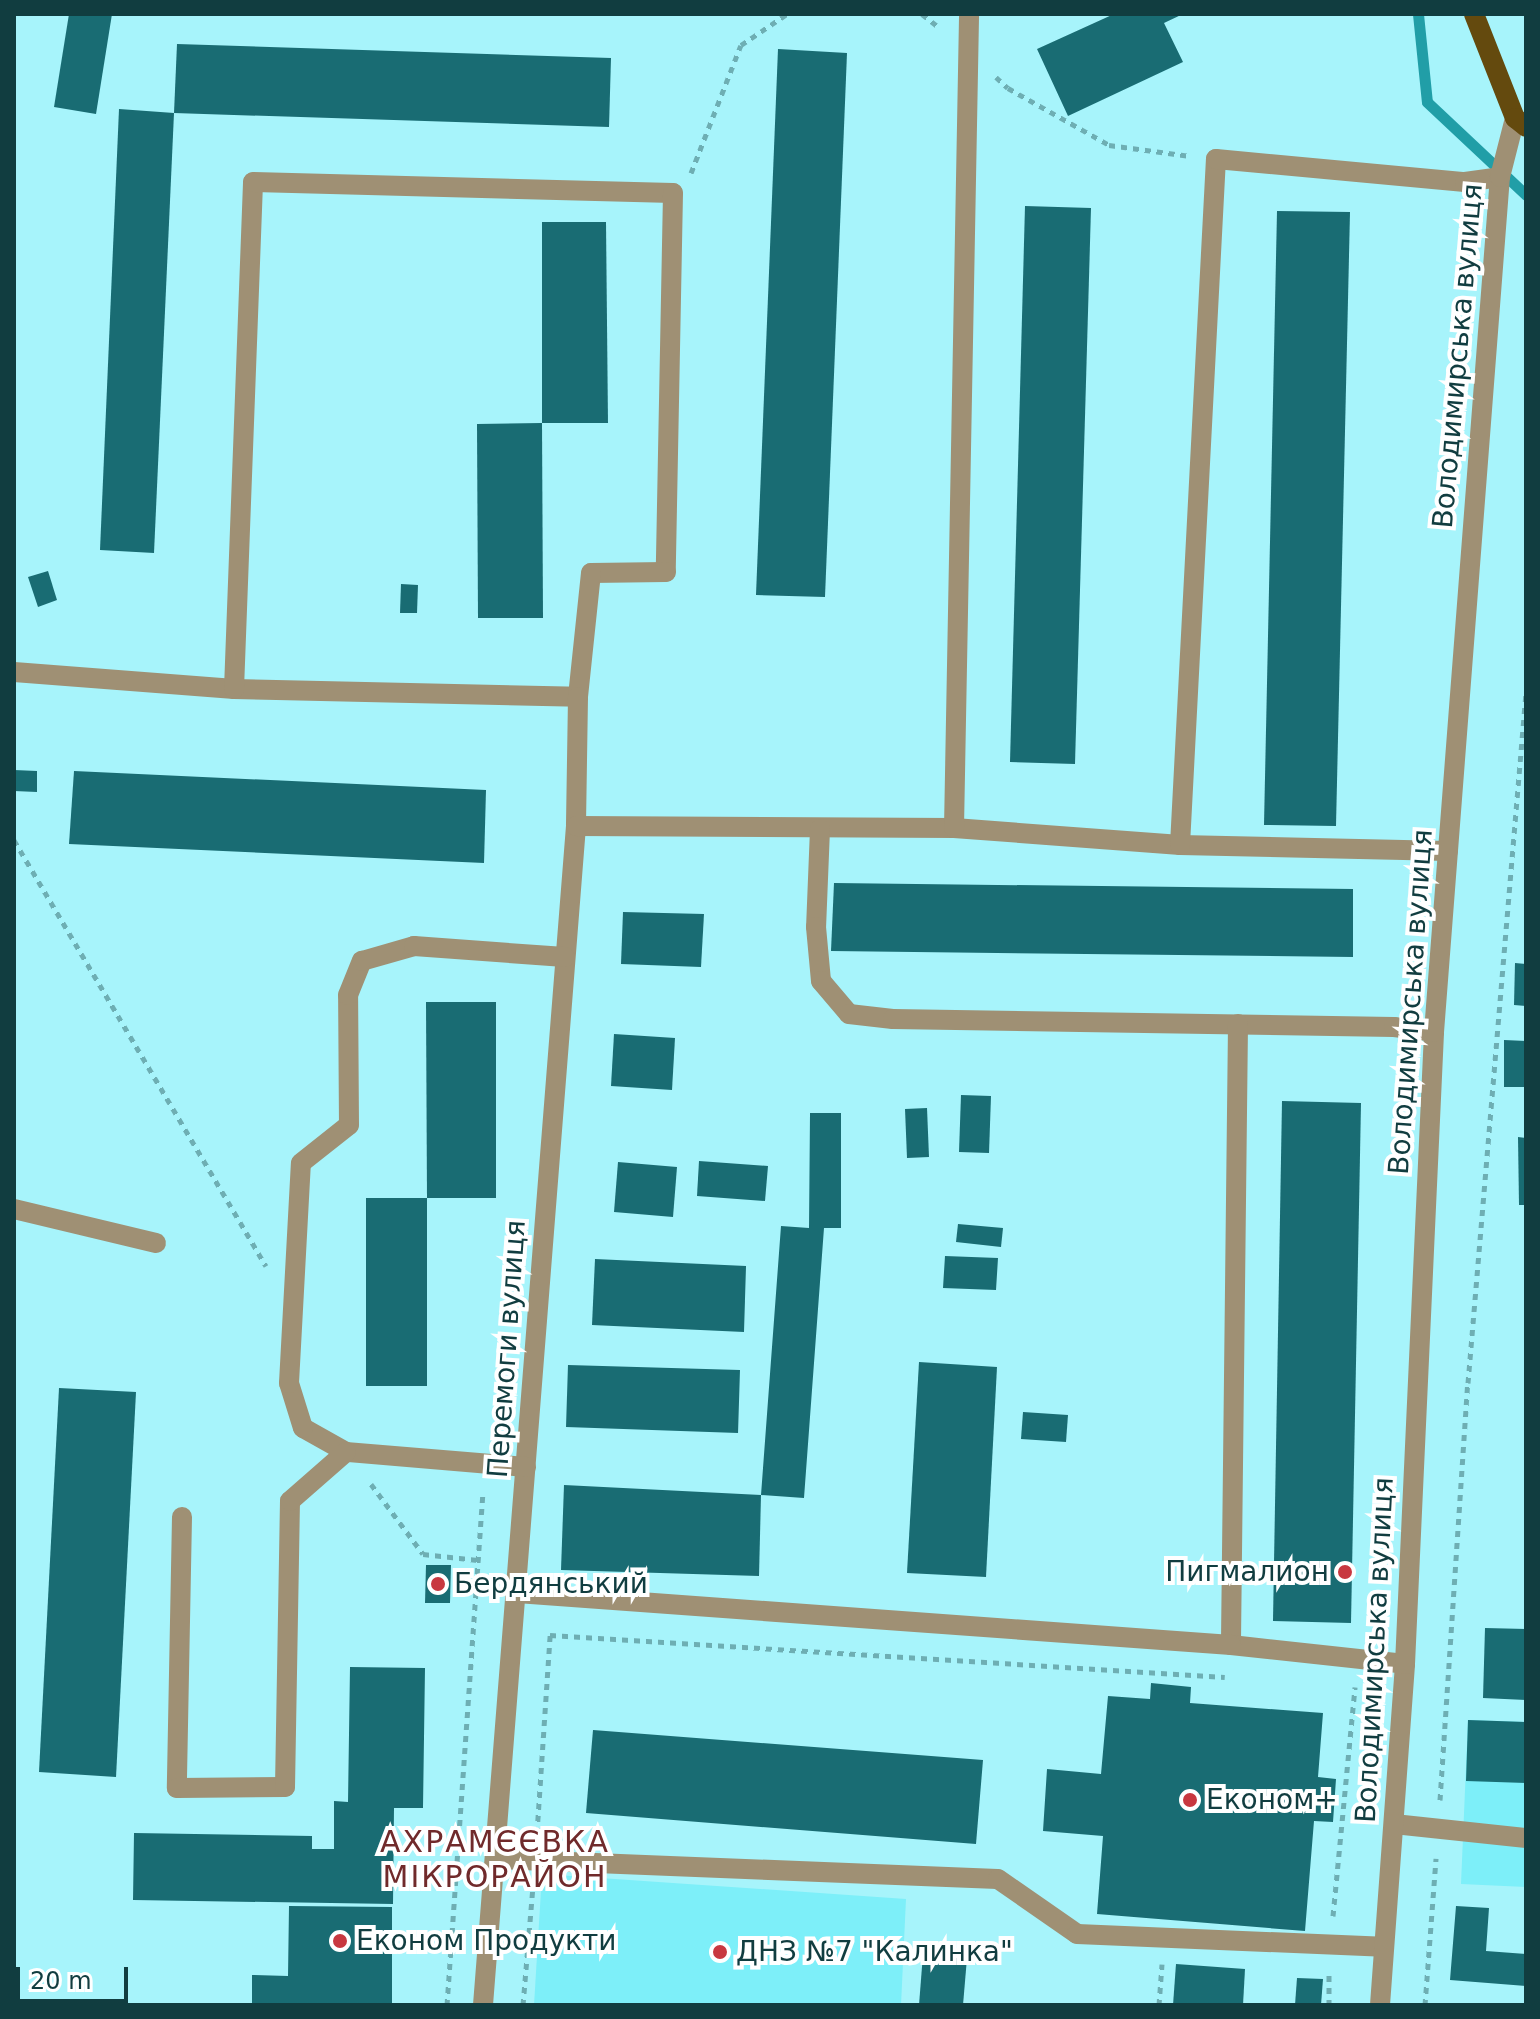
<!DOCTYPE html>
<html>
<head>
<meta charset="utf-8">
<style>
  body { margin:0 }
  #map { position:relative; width:1540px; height:2019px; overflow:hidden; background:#a7f4fb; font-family:"DejaVu Sans",sans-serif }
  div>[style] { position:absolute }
  .built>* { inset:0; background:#7deff9 }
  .stream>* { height:11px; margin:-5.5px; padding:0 5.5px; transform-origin:5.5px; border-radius:5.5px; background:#219ea7 }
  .building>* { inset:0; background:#196c73 }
  .path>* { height:5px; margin-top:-2.5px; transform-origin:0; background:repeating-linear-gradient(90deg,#6eaeb3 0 6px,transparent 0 12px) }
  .minor>* { height:20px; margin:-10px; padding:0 10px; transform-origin:10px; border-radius:10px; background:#9f9074 }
  .major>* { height:20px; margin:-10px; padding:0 10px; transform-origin:10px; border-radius:10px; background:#644a0e }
  .dots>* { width:22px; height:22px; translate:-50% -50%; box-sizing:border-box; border:4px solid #fff; border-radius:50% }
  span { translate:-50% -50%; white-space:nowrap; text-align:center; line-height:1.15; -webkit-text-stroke:8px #fff; paint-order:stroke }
  .street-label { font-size:28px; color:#113d40 }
  .poi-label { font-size:28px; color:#113d40 }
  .right { translate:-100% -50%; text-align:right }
  .left { translate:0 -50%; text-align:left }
  .neighbourhood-label { font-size:30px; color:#702a2b; letter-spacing:2px }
  .frame { position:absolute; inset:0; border:16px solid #113d40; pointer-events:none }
  .scale { position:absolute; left:16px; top:1967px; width:112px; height:36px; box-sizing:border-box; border:4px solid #113d40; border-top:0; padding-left:10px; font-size:24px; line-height:28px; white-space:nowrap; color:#113d40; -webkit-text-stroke:6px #fff; paint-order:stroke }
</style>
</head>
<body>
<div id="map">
  <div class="built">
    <div style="clip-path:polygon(1468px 1720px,1526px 1722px,1526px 1887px,1461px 1884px)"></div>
    <div style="clip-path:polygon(542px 1874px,906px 1899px,901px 2005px,534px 2005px)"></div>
  </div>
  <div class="stream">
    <div style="left:1418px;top:14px;width:88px;rotate:84.2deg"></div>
    <div style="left:1427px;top:102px;width:136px;rotate:43.2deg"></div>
  </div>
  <div class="building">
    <div style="clip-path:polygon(69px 14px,112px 14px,96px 114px,54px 107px)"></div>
    <div style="clip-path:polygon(1114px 14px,1183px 14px,1164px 23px,1183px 62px,1068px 116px,1037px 49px)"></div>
    <div style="clip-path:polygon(177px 44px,611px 58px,609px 127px,174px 113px)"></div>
    <div style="clip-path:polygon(778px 49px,847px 53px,825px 597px,756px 595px)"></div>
    <div style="clip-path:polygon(119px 109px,174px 113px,154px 553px,100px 550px)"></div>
    <div style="clip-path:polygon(1025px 206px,1091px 208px,1075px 764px,1010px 762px)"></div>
    <div style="clip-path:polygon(1277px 211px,1350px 212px,1336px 826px,1264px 825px)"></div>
    <div style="clip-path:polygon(542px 222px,606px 222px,608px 423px,542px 423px)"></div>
    <div style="clip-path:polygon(542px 423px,543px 618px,478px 618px,477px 424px)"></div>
    <div style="clip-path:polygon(48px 571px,57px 600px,38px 607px,28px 577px)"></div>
    <div style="clip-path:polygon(401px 584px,418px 585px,417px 613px,400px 613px)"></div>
    <div style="clip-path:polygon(14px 770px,37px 771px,37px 792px,14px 791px)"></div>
    <div style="clip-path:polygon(74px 771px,486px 790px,484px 863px,69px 844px)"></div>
    <div style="clip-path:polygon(834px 883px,1353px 889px,1353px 957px,831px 951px)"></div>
    <div style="clip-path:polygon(623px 912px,704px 914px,701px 967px,621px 964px)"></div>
    <div style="clip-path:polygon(1515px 963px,1526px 964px,1526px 1006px,1514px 1005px)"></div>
    <div style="clip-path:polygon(426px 1002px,496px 1002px,496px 1198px,427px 1198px)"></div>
    <div style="clip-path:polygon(614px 1034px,675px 1038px,672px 1090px,611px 1086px)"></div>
    <div style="clip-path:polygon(1504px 1040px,1526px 1041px,1526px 1087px,1504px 1087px)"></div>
    <div style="clip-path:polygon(961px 1095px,991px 1096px,989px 1153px,959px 1152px)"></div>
    <div style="clip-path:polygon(1282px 1101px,1361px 1103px,1351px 1623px,1273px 1621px)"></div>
    <div style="clip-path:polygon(927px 1108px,929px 1157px,907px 1158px,905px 1109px)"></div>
    <div style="clip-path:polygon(810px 1113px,841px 1113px,841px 1228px,824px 1228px,804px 1498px,761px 1495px,781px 1226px,809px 1228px)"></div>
    <div style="clip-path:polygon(1518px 1137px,1526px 1138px,1526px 1205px,1519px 1205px)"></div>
    <div style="clip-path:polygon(699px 1161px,768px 1166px,765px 1201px,697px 1196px)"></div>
    <div style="clip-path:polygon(618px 1162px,677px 1167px,673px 1217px,614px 1212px)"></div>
    <div style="clip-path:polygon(366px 1198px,427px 1198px,427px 1386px,366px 1386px)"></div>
    <div style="clip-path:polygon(958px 1224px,1003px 1228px,1001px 1247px,956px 1242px)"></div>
    <div style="clip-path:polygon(945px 1256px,998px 1258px,996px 1290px,943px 1288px)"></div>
    <div style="clip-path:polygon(595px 1259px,746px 1266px,744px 1332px,592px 1325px)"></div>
    <div style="clip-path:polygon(919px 1362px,997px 1367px,986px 1577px,907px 1573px)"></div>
    <div style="clip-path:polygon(568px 1365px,740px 1370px,738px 1433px,566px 1427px)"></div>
    <div style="clip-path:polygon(59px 1388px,136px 1392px,116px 1777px,39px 1772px)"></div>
    <div style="clip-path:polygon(1023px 1412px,1068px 1415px,1066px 1442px,1021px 1439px)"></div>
    <div style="clip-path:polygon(564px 1485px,761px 1495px,759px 1576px,561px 1570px)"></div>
    <div style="clip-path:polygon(426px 1565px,451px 1565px,450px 1603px,425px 1603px)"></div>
    <div style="clip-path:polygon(1485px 1628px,1526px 1629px,1526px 1700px,1483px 1698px)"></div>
    <div style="clip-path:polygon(350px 1667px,425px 1668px,423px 1808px,394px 1808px,393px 1904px,133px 1900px,134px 1833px,312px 1836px,312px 1849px,334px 1849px,334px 1801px,348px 1802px)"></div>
    <div style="clip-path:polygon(1151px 1683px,1191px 1687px,1190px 1703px,1323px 1713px,1318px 1777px,1336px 1779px,1333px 1822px,1314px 1821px,1305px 1931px,1097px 1914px,1103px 1836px,1043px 1831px,1047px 1769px,1101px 1774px,1108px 1696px,1150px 1699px)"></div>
    <div style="clip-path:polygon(1468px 1720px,1526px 1722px,1526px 1783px,1466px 1781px)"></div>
    <div style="clip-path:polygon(593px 1730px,983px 1760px,976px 1844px,586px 1813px)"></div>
    <div style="clip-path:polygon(289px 1906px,392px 1907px,392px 2005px,252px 2005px,252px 1975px,288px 1976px)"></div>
    <div style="clip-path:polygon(1456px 1906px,1489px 1908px,1486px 1951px,1526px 1954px,1526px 1986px,1450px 1980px)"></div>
    <div style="clip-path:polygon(923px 1954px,967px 1958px,963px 2005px,919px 2005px)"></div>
    <div style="clip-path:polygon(1176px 1964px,1245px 1969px,1243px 2005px,1173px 2005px)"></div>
    <div style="clip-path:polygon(1297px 1978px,1323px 1979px,1321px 2005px,1295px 2005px)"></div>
  </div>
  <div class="path">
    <div style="left:922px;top:14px;width:23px;rotate:38deg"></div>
    <div style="left:996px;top:77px;width:16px;rotate:43deg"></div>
    <div style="left:1008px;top:88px;width:116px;rotate:29.4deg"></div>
    <div style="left:1109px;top:145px;width:82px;rotate:7.7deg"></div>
    <div style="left:691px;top:173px;width:137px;rotate:-68.7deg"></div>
    <div style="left:741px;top:45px;width:55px;rotate:-34deg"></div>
    <div style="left:14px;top:840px;width:495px;rotate:59.4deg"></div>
    <div style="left:371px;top:1484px;width:87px;rotate:53.4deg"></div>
    <div style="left:423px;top:1554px;width:55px;rotate:6.2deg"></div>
    <div style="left:1440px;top:1800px;width:418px;rotate:-86.2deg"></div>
    <div style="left:1468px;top:1383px;width:693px;rotate:-85.2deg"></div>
    <div style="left:537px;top:1833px;width:198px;rotate:-86.2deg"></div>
    <div style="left:550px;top:1635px;width:676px;rotate:3.56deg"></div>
    <div style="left:1333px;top:1916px;width:230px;rotate:-84.5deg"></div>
    <div style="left:447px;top:2005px;width:515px;rotate:-85.99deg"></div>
    <div style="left:523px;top:2005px;width:118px;rotate:-85.2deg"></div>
    <div style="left:1159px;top:2005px;width:41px;rotate:-85.8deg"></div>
    <div style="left:1329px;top:2005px;width:31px;rotate:-90deg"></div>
    <div style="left:1425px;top:2005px;width:147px;rotate:-85.7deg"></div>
  </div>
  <div class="minor">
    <div style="left:14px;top:672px;width:221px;rotate:4.4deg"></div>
    <div style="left:234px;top:689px;width:344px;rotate:1.3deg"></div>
    <div style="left:234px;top:689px;width:507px;rotate:-87.85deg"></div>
    <div style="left:253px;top:182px;width:420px;rotate:1.5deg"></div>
    <div style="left:673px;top:193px;width:379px;rotate:91.1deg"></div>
    <div style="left:666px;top:572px;width:75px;rotate:179.2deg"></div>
    <div style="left:591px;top:573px;width:125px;rotate:96deg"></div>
    <div style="left:578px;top:697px;width:129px;rotate:90.9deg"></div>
    <div style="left:576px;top:826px;width:1183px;rotate:94.51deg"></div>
    <div style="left:576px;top:826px;width:378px;rotate:0.3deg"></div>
    <div style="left:954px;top:828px;width:227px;rotate:4.3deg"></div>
    <div style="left:1180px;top:845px;width:268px;rotate:1.3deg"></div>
    <div style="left:954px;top:828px;width:814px;rotate:-88.94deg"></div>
    <div style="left:820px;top:829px;width:98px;rotate:92.3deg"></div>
    <div style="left:816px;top:927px;width:54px;rotate:84.7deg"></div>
    <div style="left:821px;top:981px;width:43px;rotate:49.7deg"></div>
    <div style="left:849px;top:1014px;width:44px;rotate:6.5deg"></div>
    <div style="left:893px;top:1019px;width:501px;rotate:0.91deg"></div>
    <div style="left:1394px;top:1027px;width:40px;rotate:7.1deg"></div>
    <div style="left:1180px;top:845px;width:687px;rotate:-87deg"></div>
    <div style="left:1216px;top:159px;width:250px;rotate:5.3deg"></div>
    <div style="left:1465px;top:182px;width:35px;rotate:-8deg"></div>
    <div style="left:1238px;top:1024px;width:621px;rotate:90.65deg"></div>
    <div style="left:1231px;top:1645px;width:175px;rotate:6.2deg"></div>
    <div style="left:14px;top:1209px;width:146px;rotate:13.5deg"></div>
    <div style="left:526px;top:1467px;width:181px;rotate:-175.2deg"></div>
    <div style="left:346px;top:1452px;width:49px;rotate:-150.8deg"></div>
    <div style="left:303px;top:1428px;width:47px;rotate:-107.3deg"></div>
    <div style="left:289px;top:1383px;width:220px;rotate:-86.9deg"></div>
    <div style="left:301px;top:1163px;width:61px;rotate:-38.4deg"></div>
    <div style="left:349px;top:1125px;width:130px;rotate:-90.4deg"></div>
    <div style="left:348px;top:995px;width:37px;rotate:-68deg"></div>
    <div style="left:362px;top:961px;width:54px;rotate:-16.1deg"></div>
    <div style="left:414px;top:946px;width:151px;rotate:4.2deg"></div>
    <div style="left:182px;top:1517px;width:271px;rotate:91.1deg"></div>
    <div style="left:177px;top:1788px;width:108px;rotate:-0.5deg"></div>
    <div style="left:285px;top:1787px;width:286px;rotate:-89deg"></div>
    <div style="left:290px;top:1501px;width:74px;rotate:-41.2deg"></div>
    <div style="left:517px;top:1593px;width:716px;rotate:4.17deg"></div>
    <div style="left:1394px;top:1824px;width:133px;rotate:6.1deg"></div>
    <div style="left:495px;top:1859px;width:503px;rotate:2.28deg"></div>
    <div style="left:998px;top:1879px;width:96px;rotate:34.8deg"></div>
    <div style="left:1077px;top:1934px;width:306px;rotate:2.4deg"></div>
    <div style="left:1380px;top:2005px;width:342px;rotate:-85.8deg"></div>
    <div style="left:1405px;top:1664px;width:633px;rotate:-87.37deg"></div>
    <div style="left:1434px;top:1032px;width:858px;rotate:-85.59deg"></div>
    <div style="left:1500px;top:177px;width:61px;rotate:-75.7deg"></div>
  </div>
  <div class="major">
    <div style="left:1474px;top:14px;width:112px;rotate:68.5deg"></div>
    <div style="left:1515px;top:118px;width:14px;rotate:39deg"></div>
  </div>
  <div class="dots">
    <div style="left:1345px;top:1572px;background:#c83840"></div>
    <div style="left:438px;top:1584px;background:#c83840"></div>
    <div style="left:1190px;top:1800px;background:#c83840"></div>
    <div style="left:340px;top:1941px;background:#c83840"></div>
    <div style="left:720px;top:1952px;background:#c83840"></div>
  </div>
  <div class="street-label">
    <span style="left:1458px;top:356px;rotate:-85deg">Володимирська вулиця</span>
    <span style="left:1411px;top:1002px;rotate:-86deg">Володимирська вулиця</span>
    <span style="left:507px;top:1349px;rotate:-86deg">Перемоги вулиця</span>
    <span style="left:1375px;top:1650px;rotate:-87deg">Володимирська вулиця</span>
  </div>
  <div class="poi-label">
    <span class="right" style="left:1329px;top:1572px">Пигмалион</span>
    <span class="left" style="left:454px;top:1584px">Бердянський</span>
    <span class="left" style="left:1206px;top:1800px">Економ+</span>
    <span class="left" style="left:356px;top:1941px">Економ Продукти</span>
    <span class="left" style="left:736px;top:1952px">ДНЗ №7 "Калинка"</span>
  </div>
  <div class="neighbourhood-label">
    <span style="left:495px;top:1859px">АХРАМЄЄВКА<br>МІКРОРАЙОН</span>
  </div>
  <div class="frame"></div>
  <div class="scale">20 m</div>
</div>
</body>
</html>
